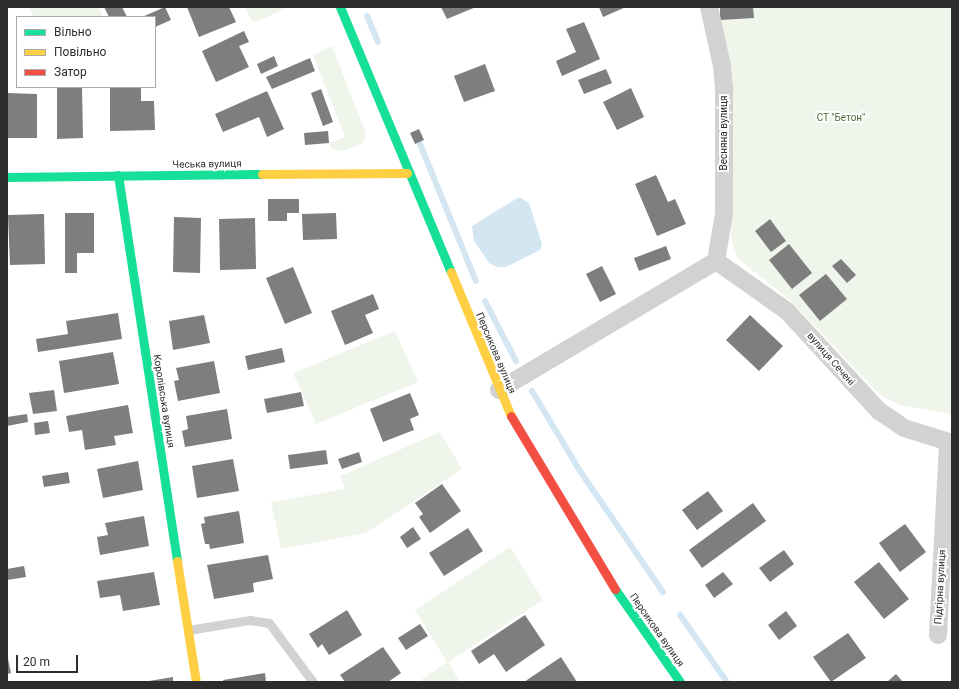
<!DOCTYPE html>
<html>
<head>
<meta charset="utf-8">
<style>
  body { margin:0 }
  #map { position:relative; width:959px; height:689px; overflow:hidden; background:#fff; font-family:Roboto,sans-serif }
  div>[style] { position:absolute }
  .green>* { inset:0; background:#eff5ea }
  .water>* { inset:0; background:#d5e6f3 }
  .stream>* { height:6px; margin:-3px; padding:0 3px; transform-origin:3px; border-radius:3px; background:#d5e6f3 }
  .building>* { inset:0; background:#7e7e7e }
  .lane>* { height:9px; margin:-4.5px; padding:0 4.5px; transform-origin:4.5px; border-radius:4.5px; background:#d2d2d2 }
  .street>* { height:18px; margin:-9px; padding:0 9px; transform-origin:9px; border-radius:9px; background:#d2d2d2 }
  .fast>* { height:9px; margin:-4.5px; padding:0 4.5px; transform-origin:4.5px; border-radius:4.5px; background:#16e098 }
  .slow>* { height:9px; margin:-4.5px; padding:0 4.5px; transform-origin:4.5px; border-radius:4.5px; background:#ffcf43 }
  .jam>* { height:9px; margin:-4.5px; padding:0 4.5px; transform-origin:4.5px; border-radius:4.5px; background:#f24e42 }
  span { translate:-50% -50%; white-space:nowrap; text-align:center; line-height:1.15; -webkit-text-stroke:4px #fff; paint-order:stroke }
  .park-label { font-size:10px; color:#4e6c37 }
  .street-label { font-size:10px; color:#2d2d2d }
  .frame { position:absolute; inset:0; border:8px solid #2d2d2d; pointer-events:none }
  .legend { position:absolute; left:16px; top:16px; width:140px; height:72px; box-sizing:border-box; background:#fff; border:1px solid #ababab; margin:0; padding:5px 7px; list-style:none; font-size:12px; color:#2d2d2d }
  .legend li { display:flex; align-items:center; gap:8px; height:20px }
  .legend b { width:20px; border:1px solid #ababab }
  .scale { position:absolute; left:16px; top:655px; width:62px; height:18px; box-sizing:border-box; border:2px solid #2d2d2d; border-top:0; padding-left:5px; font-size:12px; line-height:14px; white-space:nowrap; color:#2d2d2d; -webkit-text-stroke:3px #fff; paint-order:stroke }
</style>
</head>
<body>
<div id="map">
  <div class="green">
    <div style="clip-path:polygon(29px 7px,99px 7px,103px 17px,34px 17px)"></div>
    <div style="clip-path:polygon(245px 7px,289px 7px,253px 23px)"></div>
    <div style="clip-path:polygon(720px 7px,952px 7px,952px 414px,900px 405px,879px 394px,791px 301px,737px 258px,731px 237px,732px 174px)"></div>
    <div style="clip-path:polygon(332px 46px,365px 131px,366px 138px,362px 144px,343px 151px,333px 150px,329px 143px,345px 137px,313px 55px)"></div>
    <div style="clip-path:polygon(395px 331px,418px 382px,316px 424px,293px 373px)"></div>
    <div style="clip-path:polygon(440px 432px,462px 469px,366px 533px,281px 549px,271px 502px,346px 489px,340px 476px)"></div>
    <div style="clip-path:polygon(510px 547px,543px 600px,448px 662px,460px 682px,418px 682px,447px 662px,415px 610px)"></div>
  </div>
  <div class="water">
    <div style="clip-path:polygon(519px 197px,529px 203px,542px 244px,540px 250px,506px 267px,497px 267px,489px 263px,474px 241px,472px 226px)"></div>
  </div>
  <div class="stream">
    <div style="left:367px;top:16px;width:28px;rotate:67deg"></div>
    <div style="left:420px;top:144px;width:148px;rotate:67.8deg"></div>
    <div style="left:485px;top:301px;width:68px;rotate:62.7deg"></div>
    <div style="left:532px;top:391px;width:93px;rotate:59deg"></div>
    <div style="left:580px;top:471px;width:147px;rotate:55.6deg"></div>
    <div style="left:680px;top:615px;width:82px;rotate:55deg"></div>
  </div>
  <div class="building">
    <div style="clip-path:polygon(104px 7px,122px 7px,127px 17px,109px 17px)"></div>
    <div style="clip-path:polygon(165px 7px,171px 20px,155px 27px,155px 17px,142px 17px)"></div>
    <div style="clip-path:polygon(187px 7px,229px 7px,236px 22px,199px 37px)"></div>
    <div style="clip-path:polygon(441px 7px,476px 7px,447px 19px)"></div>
    <div style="clip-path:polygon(599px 7px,626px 7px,603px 17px)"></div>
    <div style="clip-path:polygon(720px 7px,753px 7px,754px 18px,720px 20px)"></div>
    <div style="clip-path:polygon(584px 22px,600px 59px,562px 76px,556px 61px,576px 52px,566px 29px)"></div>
    <div style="clip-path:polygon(244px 31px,249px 42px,239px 46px,249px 67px,216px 82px,202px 51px)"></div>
    <div style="clip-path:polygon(274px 56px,278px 66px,261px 74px,257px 64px)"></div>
    <div style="clip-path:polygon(310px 58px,315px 71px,272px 89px,266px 77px)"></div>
    <div style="clip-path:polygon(485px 64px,495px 91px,464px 102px,454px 76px)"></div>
    <div style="clip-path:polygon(606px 69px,612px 83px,584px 94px,578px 80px)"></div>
    <div style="clip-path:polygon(57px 87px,82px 87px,83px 138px,57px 139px)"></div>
    <div style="clip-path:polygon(110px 87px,141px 87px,141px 101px,154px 101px,155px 130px,110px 131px)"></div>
    <div style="clip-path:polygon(631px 88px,644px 117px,617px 130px,603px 102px)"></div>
    <div style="clip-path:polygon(321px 89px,333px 122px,323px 126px,311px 93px)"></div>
    <div style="clip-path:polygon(267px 91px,284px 129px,267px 137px,259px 117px,223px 132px,215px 114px)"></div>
    <div style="clip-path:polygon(8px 93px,37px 94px,37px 138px,8px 138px)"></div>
    <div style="clip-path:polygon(419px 129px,424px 140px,415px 144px,410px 133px)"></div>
    <div style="clip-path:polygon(328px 131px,329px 143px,305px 145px,304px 133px)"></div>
    <div style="clip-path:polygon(656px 175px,668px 202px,675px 199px,686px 224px,657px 236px,635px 184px)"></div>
    <div style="clip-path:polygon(268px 199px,299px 199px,299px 213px,287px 213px,287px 221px,268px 221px)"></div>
    <div style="clip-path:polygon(65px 213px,94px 213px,94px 253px,77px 253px,77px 273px,65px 273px)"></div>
    <div style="clip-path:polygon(336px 213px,337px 239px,303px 240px,302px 214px)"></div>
    <div style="clip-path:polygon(44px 214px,45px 264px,10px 265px,8px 215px)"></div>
    <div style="clip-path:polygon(174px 217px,201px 218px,200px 273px,173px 272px)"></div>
    <div style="clip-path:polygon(255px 218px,256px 269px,220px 270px,219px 219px)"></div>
    <div style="clip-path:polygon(770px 219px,786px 241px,771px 252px,755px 231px)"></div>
    <div style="clip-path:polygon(789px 244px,812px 273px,792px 289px,769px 260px)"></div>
    <div style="clip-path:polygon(666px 246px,671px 259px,639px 271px,634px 258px)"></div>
    <div style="clip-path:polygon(841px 259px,856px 275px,847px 283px,832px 266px)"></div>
    <div style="clip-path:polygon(602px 266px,616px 294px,600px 302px,586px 274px)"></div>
    <div style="clip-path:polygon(293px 267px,312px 313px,285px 324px,266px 278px)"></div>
    <div style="clip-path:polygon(826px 274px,847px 299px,820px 321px,799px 295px)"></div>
    <div style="clip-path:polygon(373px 294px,379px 309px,365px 315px,373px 333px,345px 345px,331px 311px)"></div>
    <div style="clip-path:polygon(118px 313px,122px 339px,38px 352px,36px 339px,68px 334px,66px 321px)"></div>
    <div style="clip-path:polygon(204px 315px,210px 343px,173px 350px,169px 321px)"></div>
    <div style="clip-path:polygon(750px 315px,783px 346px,759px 371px,726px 340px)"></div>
    <div style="clip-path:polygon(282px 348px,285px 362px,248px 370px,245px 356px)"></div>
    <div style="clip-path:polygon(113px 352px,119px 384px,64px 393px,59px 361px)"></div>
    <div style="clip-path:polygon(214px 361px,220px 393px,178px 401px,174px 381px,179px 380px,176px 368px)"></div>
    <div style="clip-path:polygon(54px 390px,57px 411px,33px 414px,29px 393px)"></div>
    <div style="clip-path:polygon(301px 392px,304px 406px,267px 413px,264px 399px)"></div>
    <div style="clip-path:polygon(410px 393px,419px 415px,410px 419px,414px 430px,383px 442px,370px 409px)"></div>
    <div style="clip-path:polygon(128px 405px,133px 433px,114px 436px,116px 445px,85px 450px,82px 430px,69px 432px,66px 416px)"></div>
    <div style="clip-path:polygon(227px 409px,232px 439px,185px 447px,182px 431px,188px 429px,186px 416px)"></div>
    <div style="clip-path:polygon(27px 414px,28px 422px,7px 426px,7px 417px)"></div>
    <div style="clip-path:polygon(48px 421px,50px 433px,35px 435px,34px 423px)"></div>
    <div style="clip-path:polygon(326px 450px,328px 464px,290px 469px,288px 455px)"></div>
    <div style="clip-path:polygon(359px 452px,362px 462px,342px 469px,338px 459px)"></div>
    <div style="clip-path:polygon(233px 459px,239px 491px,197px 498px,192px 466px)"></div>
    <div style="clip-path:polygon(138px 461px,143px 490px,103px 498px,97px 469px)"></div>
    <div style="clip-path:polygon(68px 472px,70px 483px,44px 487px,42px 476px)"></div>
    <div style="clip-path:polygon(442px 484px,461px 511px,430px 533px,419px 517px,423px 514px,415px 503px)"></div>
    <div style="clip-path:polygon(708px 491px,723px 511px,697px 530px,682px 510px)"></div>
    <div style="clip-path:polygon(753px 503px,766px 521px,702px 568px,689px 550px)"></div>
    <div style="clip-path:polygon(239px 511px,244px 543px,210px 549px,209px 544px,205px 544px,201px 524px,205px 523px,204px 517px)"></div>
    <div style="clip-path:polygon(144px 516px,149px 546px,100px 555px,97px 537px,108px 535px,105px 523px)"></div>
    <div style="clip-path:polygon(905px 524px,926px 552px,900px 572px,879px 543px)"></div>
    <div style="clip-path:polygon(413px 527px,421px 539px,407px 548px,400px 537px)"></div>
    <div style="clip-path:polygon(468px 528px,483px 551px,444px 576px,429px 553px)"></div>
    <div style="clip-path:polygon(784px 550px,794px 564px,770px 582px,759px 568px)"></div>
    <div style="clip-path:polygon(268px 555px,273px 579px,253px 583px,254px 592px,214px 599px,207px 565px)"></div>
    <div style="clip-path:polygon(879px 562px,909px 599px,884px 619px,854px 582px)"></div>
    <div style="clip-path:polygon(24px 566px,26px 577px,7px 580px,7px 569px)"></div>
    <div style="clip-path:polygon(154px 572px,160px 605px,123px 611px,120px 595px,100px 598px,97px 581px)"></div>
    <div style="clip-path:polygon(723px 572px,733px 584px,714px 598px,705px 585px)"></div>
    <div style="clip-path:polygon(347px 610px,362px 635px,329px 655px,322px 644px,318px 648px,309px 634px)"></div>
    <div style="clip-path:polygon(786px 611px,797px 626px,779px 640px,768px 625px)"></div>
    <div style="clip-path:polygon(525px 615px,545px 645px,506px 672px,494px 654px,479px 664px,471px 651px)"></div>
    <div style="clip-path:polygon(420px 624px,428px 636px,406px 650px,398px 638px)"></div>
    <div style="clip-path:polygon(848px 633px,866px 658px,831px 682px,813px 657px)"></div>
    <div style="clip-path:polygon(383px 647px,401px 673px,388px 682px,345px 682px,340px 675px)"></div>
    <div style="clip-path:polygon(7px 654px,11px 673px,7px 674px)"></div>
    <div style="clip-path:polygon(561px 657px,577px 682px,524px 682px)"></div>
    <div style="clip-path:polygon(265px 673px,266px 682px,224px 682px,223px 680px)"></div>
    <div style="clip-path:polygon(896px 674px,903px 682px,887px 682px)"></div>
    <div style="clip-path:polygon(173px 677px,173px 682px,149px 682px,149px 681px)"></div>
  </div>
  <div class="lane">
    <div style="left:188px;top:630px;width:63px;rotate:-9.2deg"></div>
    <div style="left:250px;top:620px;width:19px;rotate:9deg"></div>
    <div style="left:269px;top:623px;width:74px;rotate:53.3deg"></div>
  </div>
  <div class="street">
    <div style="left:709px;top:7px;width:60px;rotate:77.6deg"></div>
    <div style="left:722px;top:66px;width:22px;rotate:85deg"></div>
    <div style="left:724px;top:88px;width:126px;rotate:90deg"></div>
    <div style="left:724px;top:214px;width:48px;rotate:99.7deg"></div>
    <div style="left:716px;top:261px;width:87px;rotate:35.2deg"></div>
    <div style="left:787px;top:311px;width:136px;rotate:47.4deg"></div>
    <div style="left:879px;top:411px;width:30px;rotate:34deg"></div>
    <div style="left:904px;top:428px;width:50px;rotate:17.4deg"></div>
    <div style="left:499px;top:390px;width:252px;rotate:-30.7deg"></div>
    <div style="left:938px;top:635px;width:193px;rotate:-87deg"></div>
  </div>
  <div class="fast">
    <div style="left:340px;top:7px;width:287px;rotate:67.3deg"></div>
    <div style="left:118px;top:175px;width:390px;rotate:81.3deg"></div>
    <div style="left:7px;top:177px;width:255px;rotate:-0.7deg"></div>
    <div style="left:615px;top:589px;width:113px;rotate:55deg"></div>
  </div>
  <div class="slow">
    <div style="left:262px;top:174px;width:145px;rotate:-0.4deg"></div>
    <div style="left:451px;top:272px;width:156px;rotate:67.4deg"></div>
    <div style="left:177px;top:561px;width:122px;rotate:81.1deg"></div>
  </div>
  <div class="jam">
    <div style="left:511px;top:416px;width:202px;rotate:59deg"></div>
  </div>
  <div class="park-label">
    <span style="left:841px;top:118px">СТ "Бетон"</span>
  </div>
  <div class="street-label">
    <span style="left:724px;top:133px;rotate:-90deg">Весняна вулиця</span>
    <span style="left:207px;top:164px;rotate:-1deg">Чеська вулиця</span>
    <span style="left:496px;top:353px;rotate:67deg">Персикова вулиця</span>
    <span style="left:831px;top:359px;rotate:49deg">вулиця Сечені</span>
    <span style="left:164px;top:401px;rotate:81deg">Королівська вулиця</span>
    <span style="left:940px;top:587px;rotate:-87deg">Підгірна вулиця</span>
    <span style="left:657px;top:630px;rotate:55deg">Персикова вулиця</span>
  </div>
  <div class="frame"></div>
  <ul class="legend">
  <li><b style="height:5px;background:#16e098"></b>Вільно</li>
  <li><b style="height:5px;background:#ffcf43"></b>Повільно</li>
  <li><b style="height:5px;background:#f24e42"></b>Затор</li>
  </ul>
  <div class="scale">20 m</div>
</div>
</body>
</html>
